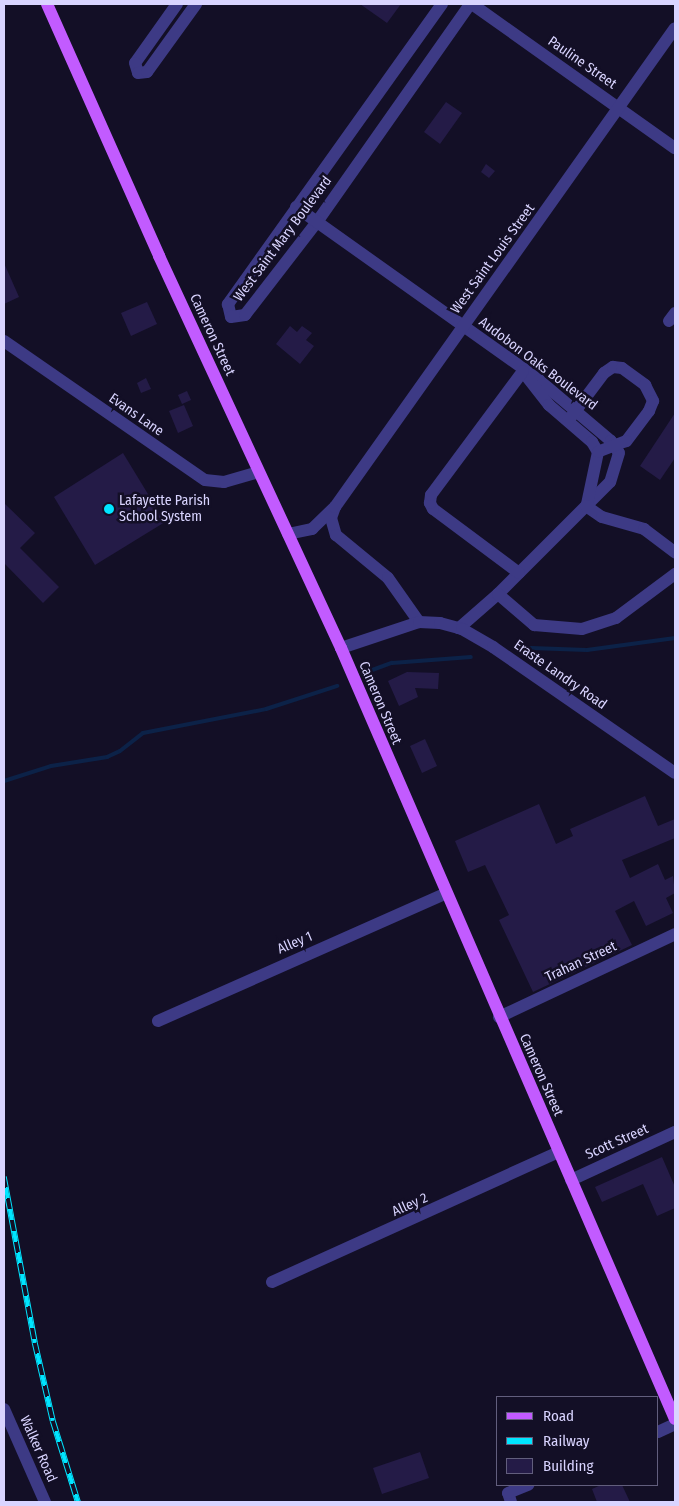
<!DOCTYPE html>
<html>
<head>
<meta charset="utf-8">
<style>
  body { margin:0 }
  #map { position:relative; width:679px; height:1506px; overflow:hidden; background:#130f26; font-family:"Fira Sans Condensed",sans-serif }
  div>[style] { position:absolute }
  .stream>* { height:4px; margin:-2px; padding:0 2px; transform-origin:2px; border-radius:2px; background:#0c2248 }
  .building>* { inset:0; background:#241b47 }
  .minor>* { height:12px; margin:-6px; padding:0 6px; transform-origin:6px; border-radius:6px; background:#3d3a85 }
  .major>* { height:12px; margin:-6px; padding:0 6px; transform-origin:6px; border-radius:6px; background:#c25bff }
  .rail>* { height:5.5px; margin-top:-2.75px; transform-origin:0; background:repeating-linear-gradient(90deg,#130f26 0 11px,#00e5ff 0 22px); box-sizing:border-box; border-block:1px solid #00e5ff }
  .dots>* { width:14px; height:14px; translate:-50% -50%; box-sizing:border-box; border:2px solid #130f26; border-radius:50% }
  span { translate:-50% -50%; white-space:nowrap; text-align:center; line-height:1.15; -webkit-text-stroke:5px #130f26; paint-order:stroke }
  .street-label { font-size:14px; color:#d9d4ff }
  .poi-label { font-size:14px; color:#d9d4ff }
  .left { translate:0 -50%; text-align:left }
  .frame { position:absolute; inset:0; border:5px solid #d9d4ff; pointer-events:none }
  .legend { position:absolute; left:496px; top:1396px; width:162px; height:90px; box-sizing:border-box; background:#130f26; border:1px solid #625e7d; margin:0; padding:6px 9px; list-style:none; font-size:15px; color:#d9d4ff }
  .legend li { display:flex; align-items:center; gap:10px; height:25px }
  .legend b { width:25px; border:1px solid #625e7d }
</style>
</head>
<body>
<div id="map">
  <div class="stream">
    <div style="left:531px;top:648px;width:56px;rotate:2deg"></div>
    <div style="left:587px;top:650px;width:89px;rotate:-7.8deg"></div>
    <div style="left:364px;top:673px;width:30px;rotate:-20deg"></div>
    <div style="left:392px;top:663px;width:79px;rotate:-4.3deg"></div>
    <div style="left:4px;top:781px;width:49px;rotate:-17.7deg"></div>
    <div style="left:51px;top:766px;width:57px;rotate:-9.1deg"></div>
    <div style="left:107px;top:757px;width:14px;rotate:-25deg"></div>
    <div style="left:120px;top:751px;width:29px;rotate:-38deg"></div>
    <div style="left:143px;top:733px;width:125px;rotate:-11deg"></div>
    <div style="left:266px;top:709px;width:75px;rotate:-17.9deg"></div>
  </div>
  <div class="building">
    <div style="clip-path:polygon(360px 4px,401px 4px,387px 23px)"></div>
    <div style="clip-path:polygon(446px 102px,462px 113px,440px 144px,424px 132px)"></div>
    <div style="clip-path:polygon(486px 164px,495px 171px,489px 178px,481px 172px)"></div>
    <div style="clip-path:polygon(4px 263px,19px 297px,4px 304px)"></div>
    <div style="clip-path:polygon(147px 302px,157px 324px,131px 336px,121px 313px)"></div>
    <div style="clip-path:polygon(290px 326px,297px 332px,302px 326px,312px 333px,306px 340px,314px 346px,300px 364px,276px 344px)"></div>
    <div style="clip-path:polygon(146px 378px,151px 389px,141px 393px,137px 383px)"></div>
    <div style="clip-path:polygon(187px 391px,191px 400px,182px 404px,178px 395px)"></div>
    <div style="clip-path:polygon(184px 405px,193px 426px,178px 433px,169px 411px)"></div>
    <div style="clip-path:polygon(675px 413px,675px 458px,660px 480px,640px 466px)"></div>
    <div style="clip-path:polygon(123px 453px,165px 522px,95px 565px,54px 497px)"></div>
    <div style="clip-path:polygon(4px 503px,35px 533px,20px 548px,59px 587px,43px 603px,4px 563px)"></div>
    <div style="clip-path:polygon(407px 672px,439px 673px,438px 689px,415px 688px,418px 697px,399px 706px,388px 681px)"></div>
    <div style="clip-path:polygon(425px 739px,437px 766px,422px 773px,410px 746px)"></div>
    <div style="clip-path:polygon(645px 796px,658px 826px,675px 819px,675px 838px,622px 860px,630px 878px,658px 864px,665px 880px,673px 876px,675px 893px,666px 898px,673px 913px,646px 926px,634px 901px,615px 911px,632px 945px,533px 992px,499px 920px,509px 915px,485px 865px,468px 872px,455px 841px,539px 804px,556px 844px,573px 836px,570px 829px)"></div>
    <div style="clip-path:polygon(662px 1157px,675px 1187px,675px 1208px,657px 1216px,643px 1184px,602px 1202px,595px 1187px)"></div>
    <div style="clip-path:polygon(420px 1452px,429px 1478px,382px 1494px,373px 1468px)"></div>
    <div style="clip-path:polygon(601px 1485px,622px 1485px,630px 1502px,597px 1502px,592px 1489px)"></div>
  </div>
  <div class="minor">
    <div style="left:177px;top:4px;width:72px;rotate:125.4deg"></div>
    <div style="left:135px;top:63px;width:10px;rotate:73deg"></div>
    <div style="left:138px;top:73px;width:9px;rotate:-6deg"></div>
    <div style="left:147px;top:72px;width:84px;rotate:-54.2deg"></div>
    <div style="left:442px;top:4px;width:369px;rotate:125.5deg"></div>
    <div style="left:228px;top:304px;width:13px;rotate:77deg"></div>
    <div style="left:231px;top:317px;width:14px;rotate:-8deg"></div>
    <div style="left:245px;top:315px;width:118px;rotate:-52.3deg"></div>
    <div style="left:317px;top:222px;width:266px;rotate:-54.9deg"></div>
    <div style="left:472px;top:4px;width:249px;rotate:35.4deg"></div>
    <div style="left:296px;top:207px;width:298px;rotate:35.4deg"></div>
    <div style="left:539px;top:380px;width:94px;rotate:40.3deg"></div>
    <div style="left:611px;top:441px;width:14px;rotate:56deg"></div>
    <div style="left:619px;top:453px;width:30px;rotate:107deg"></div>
    <div style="left:610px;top:482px;width:158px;rotate:135deg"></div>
    <div style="left:498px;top:594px;width:52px;rotate:138.9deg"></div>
    <div style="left:669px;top:321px;width:10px;rotate:-53deg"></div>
    <div style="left:4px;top:341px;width:244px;rotate:34.7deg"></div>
    <div style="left:205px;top:480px;width:19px;rotate:6deg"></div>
    <div style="left:224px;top:482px;width:36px;rotate:-16deg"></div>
    <div style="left:524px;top:373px;width:41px;rotate:52deg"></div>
    <div style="left:549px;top:405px;width:57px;rotate:40.7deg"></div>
    <div style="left:592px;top:442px;width:12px;rotate:59deg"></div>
    <div style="left:598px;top:452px;width:53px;rotate:101.9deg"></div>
    <div style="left:568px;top:421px;width:60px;rotate:-53.1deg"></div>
    <div style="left:604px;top:373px;width:11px;rotate:-34deg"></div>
    <div style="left:613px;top:367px;width:9px;rotate:6deg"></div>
    <div style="left:622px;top:368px;width:29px;rotate:36deg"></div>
    <div style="left:645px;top:385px;width:18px;rotate:63deg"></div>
    <div style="left:653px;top:401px;width:11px;rotate:112deg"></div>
    <div style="left:649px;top:411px;width:38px;rotate:127deg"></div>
    <div style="left:626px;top:441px;width:30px;rotate:159deg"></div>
    <div style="left:586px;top:506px;width:19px;rotate:35deg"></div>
    <div style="left:602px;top:517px;width:44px;rotate:15.9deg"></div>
    <div style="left:644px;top:529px;width:39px;rotate:37deg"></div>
    <div style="left:335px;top:507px;width:12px;rotate:110deg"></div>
    <div style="left:331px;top:518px;width:18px;rotate:74deg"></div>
    <div style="left:336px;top:535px;width:67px;rotate:39.6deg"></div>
    <div style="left:388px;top:578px;width:54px;rotate:54.8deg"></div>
    <div style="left:288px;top:534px;width:25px;rotate:-12deg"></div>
    <div style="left:312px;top:529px;width:32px;rotate:-44deg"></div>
    <div style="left:335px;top:507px;width:587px;rotate:-54.63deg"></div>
    <div style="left:519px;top:573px;width:107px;rotate:-143.3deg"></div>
    <div style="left:433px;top:509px;width:7px;rotate:-117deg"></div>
    <div style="left:430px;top:503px;width:8px;rotate:-83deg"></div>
    <div style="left:431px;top:495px;width:154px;rotate:-53.4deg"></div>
    <div style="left:498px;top:594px;width:48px;rotate:40.7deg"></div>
    <div style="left:534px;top:625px;width:48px;rotate:4.8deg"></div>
    <div style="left:582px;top:629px;width:36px;rotate:-18deg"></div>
    <div style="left:616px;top:618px;width:74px;rotate:-36.7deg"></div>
    <div style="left:341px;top:648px;width:82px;rotate:-18.4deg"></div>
    <div style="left:419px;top:622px;width:21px;rotate:3deg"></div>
    <div style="left:440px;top:623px;width:23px;rotate:15deg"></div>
    <div style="left:462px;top:629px;width:36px;rotate:30deg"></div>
    <div style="left:493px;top:647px;width:221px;rotate:34.7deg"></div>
    <div style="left:499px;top:1017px;width:195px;rotate:-25.2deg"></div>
    <div style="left:158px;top:1021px;width:314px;rotate:-23.9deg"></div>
    <div style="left:571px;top:1180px;width:115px;rotate:-24.8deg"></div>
    <div style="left:272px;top:1282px;width:315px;rotate:-24.4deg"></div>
    <div style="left:4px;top:1409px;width:102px;rotate:66.2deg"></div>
    <div style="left:658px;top:1432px;width:19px;rotate:-25deg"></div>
    <div style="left:511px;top:1502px;width:9px;rotate:-108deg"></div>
    <div style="left:508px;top:1493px;width:22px;rotate:-22deg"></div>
  </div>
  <div class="major">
    <div style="left:47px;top:4px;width:276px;rotate:66deg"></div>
    <div style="left:159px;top:256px;width:432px;rotate:65.1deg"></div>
    <div style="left:341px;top:648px;width:840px;rotate:66.58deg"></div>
  </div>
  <div class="rail">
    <div style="left:4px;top:1177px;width:169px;rotate:79.4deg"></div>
    <div style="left:35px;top:1343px;width:80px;rotate:77deg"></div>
    <div style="left:53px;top:1421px;width:85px;rotate:72.8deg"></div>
  </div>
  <div class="dots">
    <div style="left:109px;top:509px;background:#00e5ff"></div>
  </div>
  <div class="street-label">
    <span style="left:582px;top:63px;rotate:35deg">Pauline Street</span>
    <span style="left:283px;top:239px;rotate:-53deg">West Saint Mary Boulevard</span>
    <span style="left:493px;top:259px;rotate:-54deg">West Saint Louis Street</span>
    <span style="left:212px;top:335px;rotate:65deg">Cameron Street</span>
    <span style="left:538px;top:364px;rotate:37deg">Audobon Oaks Boulevard</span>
    <span style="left:136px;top:415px;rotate:35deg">Evans Lane</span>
    <span style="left:560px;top:675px;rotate:35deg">Eraste Landry Road</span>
    <span style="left:380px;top:703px;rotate:67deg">Cameron Street</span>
    <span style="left:295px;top:943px;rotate:-23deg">Alley 1</span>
    <span style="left:581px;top:962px;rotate:-25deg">Trahan Street</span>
    <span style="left:541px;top:1075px;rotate:66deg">Cameron Street</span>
    <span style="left:617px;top:1142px;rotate:-24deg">Scott Street</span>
    <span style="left:410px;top:1205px;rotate:-24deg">Alley 2</span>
    <span style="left:38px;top:1449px;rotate:66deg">Walker Road</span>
  </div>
  <div class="poi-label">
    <span class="left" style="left:119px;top:509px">Lafayette Parish<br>School System</span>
  </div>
  <div class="frame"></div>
  <ul class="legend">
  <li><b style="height:6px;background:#c25bff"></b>Road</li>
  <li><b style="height:6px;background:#00e5ff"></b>Railway</li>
  <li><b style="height:14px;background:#241b47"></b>Building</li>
  </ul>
</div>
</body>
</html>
